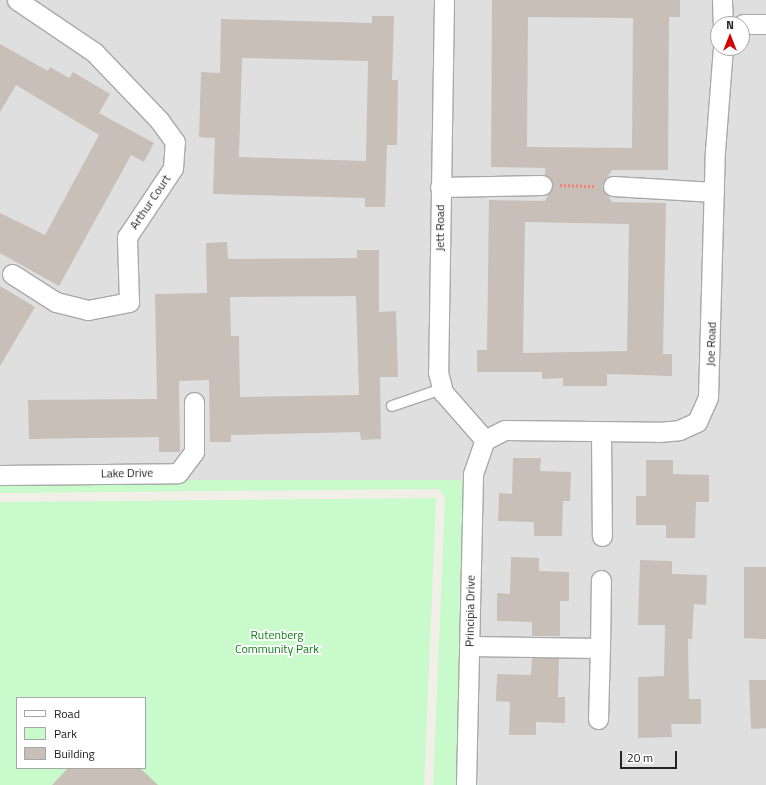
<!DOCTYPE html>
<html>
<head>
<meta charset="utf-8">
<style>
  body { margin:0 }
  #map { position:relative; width:766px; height:785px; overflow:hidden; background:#f2efe9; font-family:"Titillium Web",sans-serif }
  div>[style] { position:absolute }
  .residential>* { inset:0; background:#e0dfdf }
  .park>* { inset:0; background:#c8facc }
  .building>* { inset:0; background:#c7bfb8 }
  .path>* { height:2.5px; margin-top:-1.25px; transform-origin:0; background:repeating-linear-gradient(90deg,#fa8072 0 2px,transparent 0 4px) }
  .roads { filter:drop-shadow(1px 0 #a9a9a9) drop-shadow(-1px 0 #a9a9a9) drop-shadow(0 1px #a9a9a9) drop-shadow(0 -1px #a9a9a9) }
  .lane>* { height:10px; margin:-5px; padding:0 5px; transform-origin:5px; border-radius:5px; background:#fff }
  .street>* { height:19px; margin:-9.5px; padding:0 9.5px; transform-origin:9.5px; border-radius:9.5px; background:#fff }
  span { translate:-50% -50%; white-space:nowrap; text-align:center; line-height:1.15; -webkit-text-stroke:3.5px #fff; paint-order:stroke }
  .street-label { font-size:12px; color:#222 }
  .park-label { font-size:12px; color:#0c8416 }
  .legend { position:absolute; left:16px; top:697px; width:130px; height:72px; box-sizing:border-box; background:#fff; border:1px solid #a7a7a7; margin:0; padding:5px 7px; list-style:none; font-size:12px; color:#222 }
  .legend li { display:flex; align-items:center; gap:8px; height:20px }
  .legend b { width:20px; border:1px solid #a7a7a7 }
  .north { position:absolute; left:710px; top:16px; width:40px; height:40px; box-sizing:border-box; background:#fff; border:1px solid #a7a7a7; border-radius:50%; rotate:0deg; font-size:11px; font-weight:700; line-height:16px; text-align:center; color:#222 }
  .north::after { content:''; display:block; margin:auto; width:14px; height:18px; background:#d40000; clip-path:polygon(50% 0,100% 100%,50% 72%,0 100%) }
  .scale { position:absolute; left:620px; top:751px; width:57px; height:18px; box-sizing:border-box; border:2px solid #222; border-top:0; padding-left:5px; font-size:12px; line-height:14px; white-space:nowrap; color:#222; -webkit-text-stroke:3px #fff; paint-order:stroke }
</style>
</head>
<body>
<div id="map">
  <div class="residential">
    <div style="clip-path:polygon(evenodd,0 0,766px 0,766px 785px,478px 785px,479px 480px,0 480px,0 0,718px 24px,742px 24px,742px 48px,718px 48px,718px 24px)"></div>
  </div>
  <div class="park">
    <div style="clip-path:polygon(0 480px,479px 480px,478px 785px,433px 785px,445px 498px,439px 489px,0 493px)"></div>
    <div style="clip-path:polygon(evenodd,436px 498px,424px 785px,0 785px,0 502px,436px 498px,17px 698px,145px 698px,145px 768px,17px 768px,17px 698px)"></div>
  </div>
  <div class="building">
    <div style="clip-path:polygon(evenodd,492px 0,680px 0,680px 17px,669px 17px,668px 170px,612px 170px,602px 186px,612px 202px,666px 203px,663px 354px,672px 354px,672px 376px,607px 374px,607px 386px,563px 386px,563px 378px,542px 379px,542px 372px,477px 372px,477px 350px,487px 350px,489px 200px,545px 201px,553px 185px,545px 175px,545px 168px,491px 167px,492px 0,528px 17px,633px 18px,632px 148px,527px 147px,528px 17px,492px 0,525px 222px,629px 224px,627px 351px,523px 353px,525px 222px)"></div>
    <div style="clip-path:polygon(evenodd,372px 16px,394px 16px,392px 80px,398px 80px,397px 145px,387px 145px,385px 207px,365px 207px,365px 198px,213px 194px,215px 138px,199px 137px,201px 72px,220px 73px,221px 19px,372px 23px,372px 16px,242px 58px,368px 61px,366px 161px,239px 157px,242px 58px)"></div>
    <div style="clip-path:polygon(0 44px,48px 71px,50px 67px,69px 78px,73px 72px,110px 94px,99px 113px,154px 143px,144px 162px,131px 155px,59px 286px,0 253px,0 213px,45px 235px,99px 135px,16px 85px,0 112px)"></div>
    <div style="clip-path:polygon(evenodd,227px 242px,228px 259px,357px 258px,357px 250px,379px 250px,379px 312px,396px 311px,398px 377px,380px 377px,381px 439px,361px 440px,360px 432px,231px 435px,231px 442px,210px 442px,209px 380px,179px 381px,180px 452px,159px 452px,159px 437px,29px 439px,28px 400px,157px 399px,155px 294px,207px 293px,206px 243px,227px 242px,356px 296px,359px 395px,240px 397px,239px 336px,231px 336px,230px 297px,356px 296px)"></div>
    <div style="clip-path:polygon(0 286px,35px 307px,0 366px)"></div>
    <div style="clip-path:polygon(513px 458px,541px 458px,540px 471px,571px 472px,570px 501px,563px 501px,562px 536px,534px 536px,534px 522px,498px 521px,499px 493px,512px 494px)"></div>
    <div style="clip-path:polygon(646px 460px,673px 460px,673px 474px,709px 475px,709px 502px,696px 502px,695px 538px,666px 538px,666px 525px,636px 525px,636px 496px,646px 496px)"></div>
    <div style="clip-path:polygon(511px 557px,539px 558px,539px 571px,569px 572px,569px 601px,560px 601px,560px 636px,532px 636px,532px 622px,497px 621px,497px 593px,510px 594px)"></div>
    <div style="clip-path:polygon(640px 560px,672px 561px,672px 574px,707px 575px,706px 605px,694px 604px,692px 639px,688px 639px,689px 699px,701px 699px,701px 724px,671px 724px,672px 737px,638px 738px,638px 677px,664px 676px,665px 625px,638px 625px)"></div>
    <div style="clip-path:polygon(744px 567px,766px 567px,766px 639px,744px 638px)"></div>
    <div style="clip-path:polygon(532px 658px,559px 658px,558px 697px,565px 697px,565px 723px,536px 722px,536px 735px,509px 735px,510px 702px,496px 701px,497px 674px,531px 675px)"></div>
    <div style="clip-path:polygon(749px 680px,766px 680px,766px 728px,751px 729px)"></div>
    <div style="clip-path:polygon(68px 768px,140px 768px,158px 785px,52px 785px)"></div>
  </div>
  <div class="path">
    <div style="left:560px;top:185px;width:35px;rotate:2deg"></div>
  </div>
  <div class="roads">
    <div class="lane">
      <div style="left:392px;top:406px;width:53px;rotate:-18.8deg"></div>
    </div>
    <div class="street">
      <div style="left:444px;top:0;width:372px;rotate:90.9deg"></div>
      <div style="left:438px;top:372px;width:21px;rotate:76deg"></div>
      <div style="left:443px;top:392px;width:64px;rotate:48.8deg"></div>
      <div style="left:722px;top:0;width:24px;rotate:88deg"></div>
      <div style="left:743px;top:24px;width:23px"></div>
      <div style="left:613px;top:186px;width:101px;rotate:3.4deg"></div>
      <div style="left:440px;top:187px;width:102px;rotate:-1.1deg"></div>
      <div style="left:12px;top:274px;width:52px;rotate:32.5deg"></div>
      <div style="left:56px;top:302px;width:33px;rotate:14deg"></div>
      <div style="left:88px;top:310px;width:42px;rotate:-11deg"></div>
      <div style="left:129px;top:302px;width:65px;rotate:-91.8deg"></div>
      <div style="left:127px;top:237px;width:83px;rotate:-56.3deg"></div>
      <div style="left:173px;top:168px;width:26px;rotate:-86deg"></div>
      <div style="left:175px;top:142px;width:26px;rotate:-126deg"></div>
      <div style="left:160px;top:121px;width:95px;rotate:-133.7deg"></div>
      <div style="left:94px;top:52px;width:93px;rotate:-146deg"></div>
      <div style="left:601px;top:431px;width:105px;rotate:89.5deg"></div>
      <div style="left:485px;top:440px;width:22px;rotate:-27deg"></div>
      <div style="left:505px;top:430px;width:153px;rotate:0.7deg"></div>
      <div style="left:658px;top:432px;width:21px;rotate:-5deg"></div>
      <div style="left:679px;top:430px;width:20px;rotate:-24deg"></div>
      <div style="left:697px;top:422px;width:27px;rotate:-66deg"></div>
      <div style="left:708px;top:397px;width:246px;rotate:-88.4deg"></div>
      <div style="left:715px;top:151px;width:103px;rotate:-85.6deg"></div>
      <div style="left:0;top:475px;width:178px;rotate:-0.6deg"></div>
      <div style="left:178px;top:473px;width:26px;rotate:-53deg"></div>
      <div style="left:194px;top:452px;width:50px;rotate:-90deg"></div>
      <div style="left:469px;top:646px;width:131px;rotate:0.9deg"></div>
      <div style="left:600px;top:648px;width:68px;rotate:-89.2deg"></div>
      <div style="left:598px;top:719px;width:71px;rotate:-88.4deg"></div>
      <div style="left:466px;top:785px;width:311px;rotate:-88.7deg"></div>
      <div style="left:473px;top:474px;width:36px;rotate:-71deg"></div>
    </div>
  </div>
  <div class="street-label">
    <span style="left:150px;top:202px;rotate:-56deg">Arthur Court</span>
    <span style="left:440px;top:228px;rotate:-90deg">Jett Road</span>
    <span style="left:711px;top:344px;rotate:-88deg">Joe Road</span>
    <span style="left:127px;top:473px;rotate:-1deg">Lake Drive</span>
    <span style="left:470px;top:611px;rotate:-89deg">Principia Drive</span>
  </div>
  <div class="park-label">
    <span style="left:277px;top:642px">Rutenberg<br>Community Park</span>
  </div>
  <ul class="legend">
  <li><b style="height:5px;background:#fff"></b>Road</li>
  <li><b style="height:11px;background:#c8facc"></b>Park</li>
  <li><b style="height:11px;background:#c7bfb8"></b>Building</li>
  </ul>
  <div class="north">N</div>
  <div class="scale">20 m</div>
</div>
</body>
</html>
